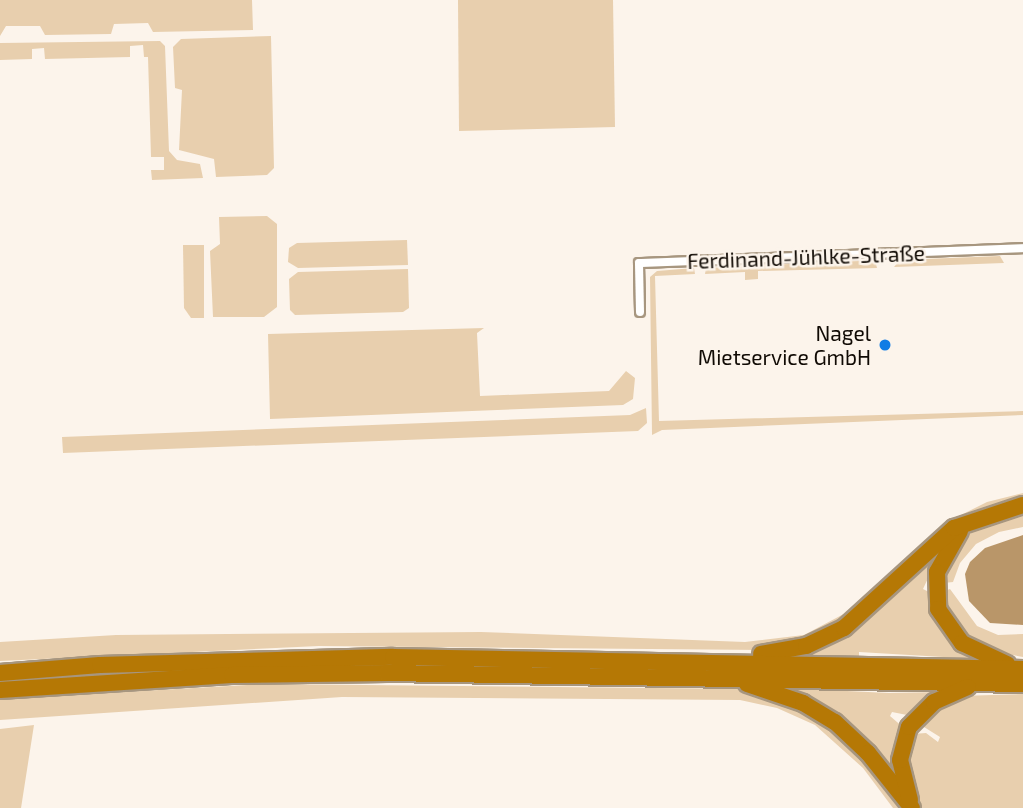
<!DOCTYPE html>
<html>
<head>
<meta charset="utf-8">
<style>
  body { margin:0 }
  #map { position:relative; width:1023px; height:808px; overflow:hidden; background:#fcf4eb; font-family:"Exo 2",sans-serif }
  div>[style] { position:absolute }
  .green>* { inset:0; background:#e8cfae }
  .water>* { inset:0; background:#b99669 }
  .roads { filter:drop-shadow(2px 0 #a7967f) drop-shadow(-2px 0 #a7967f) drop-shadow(0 2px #a7967f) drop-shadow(0 -2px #a7967f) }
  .minor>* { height:8px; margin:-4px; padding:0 4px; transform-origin:4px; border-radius:4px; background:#fff }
  .motorway>* { height:16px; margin:-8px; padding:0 8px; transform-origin:8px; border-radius:8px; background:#b57805 }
  .dots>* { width:19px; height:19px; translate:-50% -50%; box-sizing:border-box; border:4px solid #fcf4eb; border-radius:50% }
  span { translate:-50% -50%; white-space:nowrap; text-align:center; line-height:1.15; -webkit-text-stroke:5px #fcf4eb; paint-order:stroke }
  .street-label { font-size:21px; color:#100a04 }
  .poi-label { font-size:21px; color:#100a04 }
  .right { translate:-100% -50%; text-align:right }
</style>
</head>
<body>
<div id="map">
  <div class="green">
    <div style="clip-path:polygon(0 0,252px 0,253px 30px,153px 32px,148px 23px,114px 24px,111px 34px,45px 35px,40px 26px,6px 26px,0 36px)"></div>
    <div style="clip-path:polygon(458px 0,613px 0,615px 127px,459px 131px)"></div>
    <div style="clip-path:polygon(271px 36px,274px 168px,267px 175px,216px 177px,214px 159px,179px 150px,182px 90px,175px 88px,173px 47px,181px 39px)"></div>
    <div style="clip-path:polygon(160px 41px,165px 46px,169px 151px,177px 160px,200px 164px,203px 178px,152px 180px,151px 170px,164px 170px,164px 157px,151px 157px,148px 57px,144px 57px,143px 45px,130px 46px,130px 57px,45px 59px,44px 48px,32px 49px,32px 59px,0 60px,0 43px)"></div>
    <div style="clip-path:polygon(267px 216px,277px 224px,277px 307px,264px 317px,213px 317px,210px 251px,220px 244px,219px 217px)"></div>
    <div style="clip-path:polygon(407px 240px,408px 265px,298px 268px,288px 262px,289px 248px,297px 243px)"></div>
    <div style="clip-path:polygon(183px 245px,204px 245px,204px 318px,191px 318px,184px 308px)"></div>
    <div style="clip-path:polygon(1000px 256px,1004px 263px,894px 267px,900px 260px)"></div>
    <div style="clip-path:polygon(875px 260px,877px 268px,758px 271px,758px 279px,745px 280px,745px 272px,705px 274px,706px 268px)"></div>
    <div style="clip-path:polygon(694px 268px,695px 274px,655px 276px,659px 421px,1023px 411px,1023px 415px,662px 430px,652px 435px,650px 277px,657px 271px)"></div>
    <div style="clip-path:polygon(408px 269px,409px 308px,403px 312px,295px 315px,290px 310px,289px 279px,298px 272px)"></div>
    <div style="clip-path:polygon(484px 328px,477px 333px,480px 396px,609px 391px,626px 371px,635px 378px,633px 399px,623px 405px,270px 419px,268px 334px)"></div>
    <div style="clip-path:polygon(646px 408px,647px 423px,638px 431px,63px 453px,62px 437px,630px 415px)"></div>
    <div style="clip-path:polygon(1023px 493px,1023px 499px,965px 518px,884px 588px,824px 634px,763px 650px,319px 646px,0 661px,0 642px,116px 635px,481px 632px,745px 642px,804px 635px,855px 608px,947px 522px,987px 502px)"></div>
    <div style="clip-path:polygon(1023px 512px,1023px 527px,999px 532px,976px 544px,960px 563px,953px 582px,944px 583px,942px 565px,961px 537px)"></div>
    <div style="clip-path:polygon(943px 546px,923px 589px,931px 593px,977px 659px,859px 652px,859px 656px,794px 655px)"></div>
    <div style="clip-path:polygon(950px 589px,977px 626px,998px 635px,1023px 634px,1023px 657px,980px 649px,948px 619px,942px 592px)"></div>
    <div style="clip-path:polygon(267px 684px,750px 689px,771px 694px,842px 732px,906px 808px,893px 808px,863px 768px,815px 725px,777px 708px,740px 700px,342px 697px,0 720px,0 699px)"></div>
    <div style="clip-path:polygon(784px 688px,889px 693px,941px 692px,912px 716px,892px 712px,890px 716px,904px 728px,898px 778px,870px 748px)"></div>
    <div style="clip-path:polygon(1023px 694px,1023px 808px,921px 808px,905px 765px,912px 734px,926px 733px,938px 742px,940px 737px,924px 727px,923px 717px,959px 696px)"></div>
    <div style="clip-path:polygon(34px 725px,21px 808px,0 808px,0 729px)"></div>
  </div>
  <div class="water">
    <div style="clip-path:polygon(1023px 535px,1023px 625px,990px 623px,969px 601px,965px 574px,970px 562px,985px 548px)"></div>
  </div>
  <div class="roads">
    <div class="minor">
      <div style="left:640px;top:312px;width:49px;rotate:-91.2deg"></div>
      <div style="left:639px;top:263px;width:384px;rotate:-2.2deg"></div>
    </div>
    <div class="motorway">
      <div style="left:960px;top:531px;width:47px;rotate:119.3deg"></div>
      <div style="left:937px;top:572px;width:37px;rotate:88deg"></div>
      <div style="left:938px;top:609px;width:42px;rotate:54.8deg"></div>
      <div style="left:962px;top:643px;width:50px;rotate:25deg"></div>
      <div style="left:761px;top:654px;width:46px;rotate:-10.1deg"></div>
      <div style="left:806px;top:646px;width:42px;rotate:-25.3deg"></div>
      <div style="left:844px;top:628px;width:149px;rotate:-42.3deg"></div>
      <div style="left:954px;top:528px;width:73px;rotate:-18.4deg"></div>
      <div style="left:0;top:673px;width:100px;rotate:-4.6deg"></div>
      <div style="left:100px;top:665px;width:293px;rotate:-1.6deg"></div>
      <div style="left:393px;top:657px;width:630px;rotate:1.09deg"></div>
      <div style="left:747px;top:684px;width:59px;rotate:18.7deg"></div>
      <div style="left:803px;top:703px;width:37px;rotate:31deg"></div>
      <div style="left:835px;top:722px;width:45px;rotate:43.2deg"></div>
      <div style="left:868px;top:753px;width:70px;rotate:51.3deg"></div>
      <div style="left:0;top:690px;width:232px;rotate:-3.7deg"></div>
      <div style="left:232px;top:675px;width:155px;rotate:-0.7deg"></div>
      <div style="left:387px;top:673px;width:636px;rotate:0.99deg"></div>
      <div style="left:910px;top:800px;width:41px;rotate:-104deg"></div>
      <div style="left:900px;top:760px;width:34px;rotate:-75deg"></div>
      <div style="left:909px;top:727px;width:35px;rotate:-45deg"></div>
      <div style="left:934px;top:702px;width:37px;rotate:-24deg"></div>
    </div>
  </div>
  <div class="dots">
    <div style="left:885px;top:345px;background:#117de5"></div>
  </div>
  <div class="street-label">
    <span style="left:806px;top:257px;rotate:-2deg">Ferdinand-Jühlke-Straße</span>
  </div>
  <div class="poi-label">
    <span class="right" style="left:871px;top:345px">Nagel<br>Mietservice GmbH</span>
  </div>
</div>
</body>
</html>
